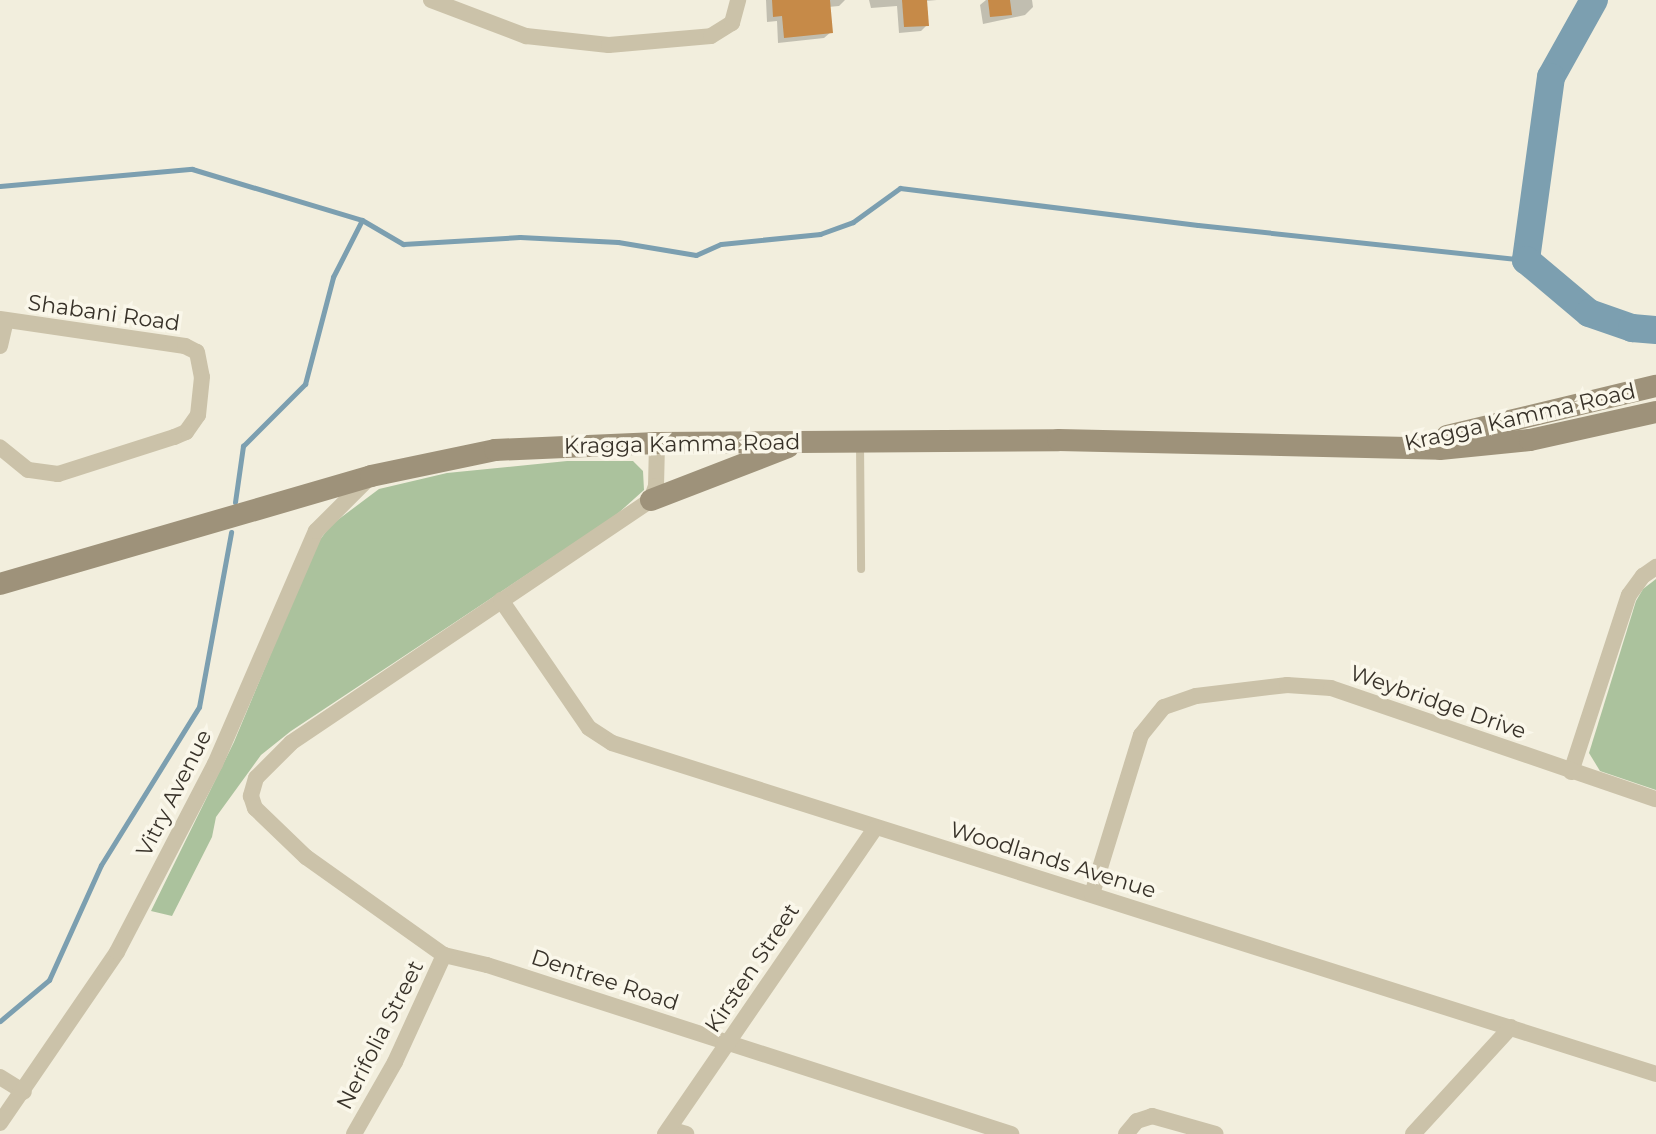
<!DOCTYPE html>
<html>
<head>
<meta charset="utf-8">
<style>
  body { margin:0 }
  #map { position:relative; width:1656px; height:1134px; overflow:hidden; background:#f2eedd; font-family:Montserrat,sans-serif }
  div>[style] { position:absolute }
  .green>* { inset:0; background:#abc29d }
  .shadow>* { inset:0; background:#0003 }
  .stream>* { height:5px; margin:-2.5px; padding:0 2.5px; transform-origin:2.5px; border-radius:2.5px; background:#7c9fb0 }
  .river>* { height:28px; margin:-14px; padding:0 14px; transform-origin:14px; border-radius:14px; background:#7c9fb0 }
  .building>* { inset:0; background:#c68a48 }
  .lane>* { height:8px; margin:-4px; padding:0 4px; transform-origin:4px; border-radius:4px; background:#cbc2a9 }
  .street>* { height:16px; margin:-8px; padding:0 8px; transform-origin:8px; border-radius:8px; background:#cbc2a9 }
  .secondary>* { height:22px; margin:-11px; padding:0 11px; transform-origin:11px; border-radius:11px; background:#9e927a }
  span { translate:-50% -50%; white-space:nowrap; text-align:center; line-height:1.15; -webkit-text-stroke:7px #faf7ea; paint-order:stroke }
  .street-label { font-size:22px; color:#383229 }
</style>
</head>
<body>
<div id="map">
  <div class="green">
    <div style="clip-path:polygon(567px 461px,633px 461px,643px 471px,644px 490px,615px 516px,291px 731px,261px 755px,216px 817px,212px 837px,172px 916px,151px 911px,234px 742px,316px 545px,331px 525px,379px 489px,447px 473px)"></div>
    <div style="clip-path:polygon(1656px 579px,1656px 790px,1600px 771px,1589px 753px,1636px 601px,1643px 589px)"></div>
  </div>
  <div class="shadow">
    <div style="clip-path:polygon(766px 0,845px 0,839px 6px,828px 7px,831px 32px,824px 38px,778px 43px,777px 21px,767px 22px)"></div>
    <div style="clip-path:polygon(869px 0,937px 0,925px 1px,927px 25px,921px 31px,899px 33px,897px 6px,871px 8px)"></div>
    <div style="clip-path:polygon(986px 0,1032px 0,1033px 7px,1025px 15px,983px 24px,980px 5px)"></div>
  </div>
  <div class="stream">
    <div style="left:0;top:186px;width:193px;rotate:-5.1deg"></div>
    <div style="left:192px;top:169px;width:177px;rotate:16.7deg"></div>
    <div style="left:362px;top:220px;width:48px;rotate:30.3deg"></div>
    <div style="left:403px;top:244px;width:117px;rotate:-3.4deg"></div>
    <div style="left:520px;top:237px;width:98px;rotate:2.9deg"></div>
    <div style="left:618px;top:242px;width:79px;rotate:9.5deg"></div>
    <div style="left:696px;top:255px;width:27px;rotate:-24deg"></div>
    <div style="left:721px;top:244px;width:100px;rotate:-5.8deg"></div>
    <div style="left:820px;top:234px;width:35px;rotate:-20deg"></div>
    <div style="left:853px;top:222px;width:58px;rotate:-35.9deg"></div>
    <div style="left:900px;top:188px;width:300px;rotate:7.1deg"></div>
    <div style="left:1198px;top:225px;width:330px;rotate:6.1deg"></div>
    <div style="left:235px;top:502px;width:57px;rotate:-81.9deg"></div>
    <div style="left:243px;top:446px;width:88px;rotate:-45deg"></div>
    <div style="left:305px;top:384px;width:111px;rotate:-75.3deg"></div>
    <div style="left:333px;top:277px;width:64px;rotate:-63deg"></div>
    <div style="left:0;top:1021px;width:64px;rotate:-39.9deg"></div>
    <div style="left:49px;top:980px;width:126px;rotate:-65.7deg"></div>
    <div style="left:101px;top:865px;width:186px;rotate:-58.2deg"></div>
    <div style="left:199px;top:707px;width:178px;rotate:-79.6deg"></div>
  </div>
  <div class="river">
    <div style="left:1594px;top:0;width:88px;rotate:119.2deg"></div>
    <div style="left:1551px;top:77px;width:185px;rotate:97.8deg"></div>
    <div style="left:1526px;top:260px;width:82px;rotate:40.1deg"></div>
    <div style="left:1589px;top:313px;width:46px;rotate:19.2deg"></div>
    <div style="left:1632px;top:328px;width:24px;rotate:5deg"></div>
  </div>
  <div class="building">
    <div style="clip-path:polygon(772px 0,830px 0,833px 33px,784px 38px,782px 16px,773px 17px)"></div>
    <div style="clip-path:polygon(902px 0,927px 0,929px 26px,904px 27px)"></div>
    <div style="clip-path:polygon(988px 0,1010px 0,1012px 15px,990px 17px)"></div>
  </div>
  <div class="lane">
    <div style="left:860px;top:443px;width:126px;rotate:89.5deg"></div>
  </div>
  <div class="street">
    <div style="left:431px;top:0;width:102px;rotate:20.8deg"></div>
    <div style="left:526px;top:36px;width:83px;rotate:6.2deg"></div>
    <div style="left:609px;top:45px;width:102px;rotate:-5deg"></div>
    <div style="left:711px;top:36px;width:25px;rotate:-32deg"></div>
    <div style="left:732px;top:23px;width:24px;rotate:-75deg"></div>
    <div style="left:0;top:319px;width:187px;rotate:8.3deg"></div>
    <div style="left:185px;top:346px;width:13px;rotate:27deg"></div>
    <div style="left:197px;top:352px;width:25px;rotate:79deg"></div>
    <div style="left:202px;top:377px;width:38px;rotate:96deg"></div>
    <div style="left:198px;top:415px;width:21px;rotate:125deg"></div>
    <div style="left:186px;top:432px;width:13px;rotate:157deg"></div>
    <div style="left:174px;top:437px;width:122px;rotate:162.3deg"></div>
    <div style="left:58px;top:474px;width:30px;rotate:-172deg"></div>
    <div style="left:28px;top:470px;width:36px;rotate:-141deg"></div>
    <div style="left:0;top:346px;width:26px;rotate:-77deg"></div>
    <div style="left:657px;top:443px;width:43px;rotate:91.3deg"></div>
    <div style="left:656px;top:486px;width:15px;rotate:110deg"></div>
    <div style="left:651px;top:500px;width:434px;rotate:146deg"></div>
    <div style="left:291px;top:743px;width:49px;rotate:135deg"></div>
    <div style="left:256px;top:778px;width:19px;rotate:106deg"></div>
    <div style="left:251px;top:796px;width:13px;rotate:72deg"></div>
    <div style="left:255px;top:808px;width:71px;rotate:43.9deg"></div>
    <div style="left:306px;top:857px;width:169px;rotate:35.4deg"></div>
    <div style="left:444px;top:955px;width:44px;rotate:13.1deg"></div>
    <div style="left:487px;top:965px;width:551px;rotate:17.88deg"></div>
    <div style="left:501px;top:600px;width:155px;rotate:55.5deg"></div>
    <div style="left:589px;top:728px;width:27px;rotate:33deg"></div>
    <div style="left:612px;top:743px;width:1095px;rotate:17.59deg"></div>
    <div style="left:1571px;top:772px;width:186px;rotate:-71.9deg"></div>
    <div style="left:1629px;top:595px;width:24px;rotate:-54deg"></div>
    <div style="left:1643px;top:576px;width:16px;rotate:-35deg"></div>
    <div style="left:1092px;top:894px;width:166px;rotate:-72.9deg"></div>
    <div style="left:1141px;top:735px;width:36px;rotate:-51deg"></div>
    <div style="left:1164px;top:707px;width:34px;rotate:-19deg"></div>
    <div style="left:1196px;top:696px;width:92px;rotate:-6.9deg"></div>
    <div style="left:1287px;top:685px;width:44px;rotate:3.9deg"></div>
    <div style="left:1331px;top:688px;width:343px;rotate:18.9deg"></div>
    <div style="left:0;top:1077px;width:28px;rotate:32deg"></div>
    <div style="left:0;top:1123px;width:207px;rotate:-55.6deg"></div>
    <div style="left:117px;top:952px;width:212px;rotate:-62.5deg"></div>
    <div style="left:215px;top:764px;width:254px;rotate:-66.6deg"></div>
    <div style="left:316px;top:531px;width:72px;rotate:-45deg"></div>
    <div style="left:669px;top:1129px;width:18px;rotate:16deg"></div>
    <div style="left:354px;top:1134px;width:83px;rotate:-60.3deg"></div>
    <div style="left:395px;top:1062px;width:118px;rotate:-65.4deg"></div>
    <div style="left:665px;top:1134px;width:371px;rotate:-55.5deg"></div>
    <div style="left:1126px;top:1134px;width:17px;rotate:-50deg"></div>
    <div style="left:1137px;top:1121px;width:16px;rotate:-18deg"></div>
    <div style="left:1152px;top:1116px;width:66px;rotate:15.7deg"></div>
    <div style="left:1413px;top:1134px;width:145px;rotate:-47.5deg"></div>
  </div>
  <div class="secondary">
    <div style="left:1447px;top:436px;width:215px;rotate:-13.5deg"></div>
    <div style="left:651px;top:500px;width:147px;rotate:-21.1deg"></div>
    <div style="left:0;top:584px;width:386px;rotate:-16.2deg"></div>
    <div style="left:371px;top:476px;width:127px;rotate:-11.8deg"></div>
    <div style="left:495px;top:450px;width:162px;rotate:-2.5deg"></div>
    <div style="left:657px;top:443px;width:401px;rotate:-0.4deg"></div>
    <div style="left:1058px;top:440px;width:382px;rotate:1.3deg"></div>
    <div style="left:1440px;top:449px;width:90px;rotate:-5.7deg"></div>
    <div style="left:1530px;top:440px;width:129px;rotate:-12.5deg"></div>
  </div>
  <div class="street-label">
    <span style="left:104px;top:313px;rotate:8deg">Shabani Road</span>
    <span style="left:1520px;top:417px;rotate:-13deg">Kragga Kamma Road</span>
    <span style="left:682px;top:444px;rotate:-1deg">Kragga Kamma Road</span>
    <span style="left:1438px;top:702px;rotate:19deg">Weybridge Drive</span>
    <span style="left:174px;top:793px;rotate:-63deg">Vitry Avenue</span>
    <span style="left:1053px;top:860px;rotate:17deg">Woodlands Avenue</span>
    <span style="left:752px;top:968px;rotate:-56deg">Kirsten Street</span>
    <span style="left:605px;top:980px;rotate:18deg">Dentree Road</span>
    <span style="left:380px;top:1035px;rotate:-63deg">Nerifolia Street</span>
  </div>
</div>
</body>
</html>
